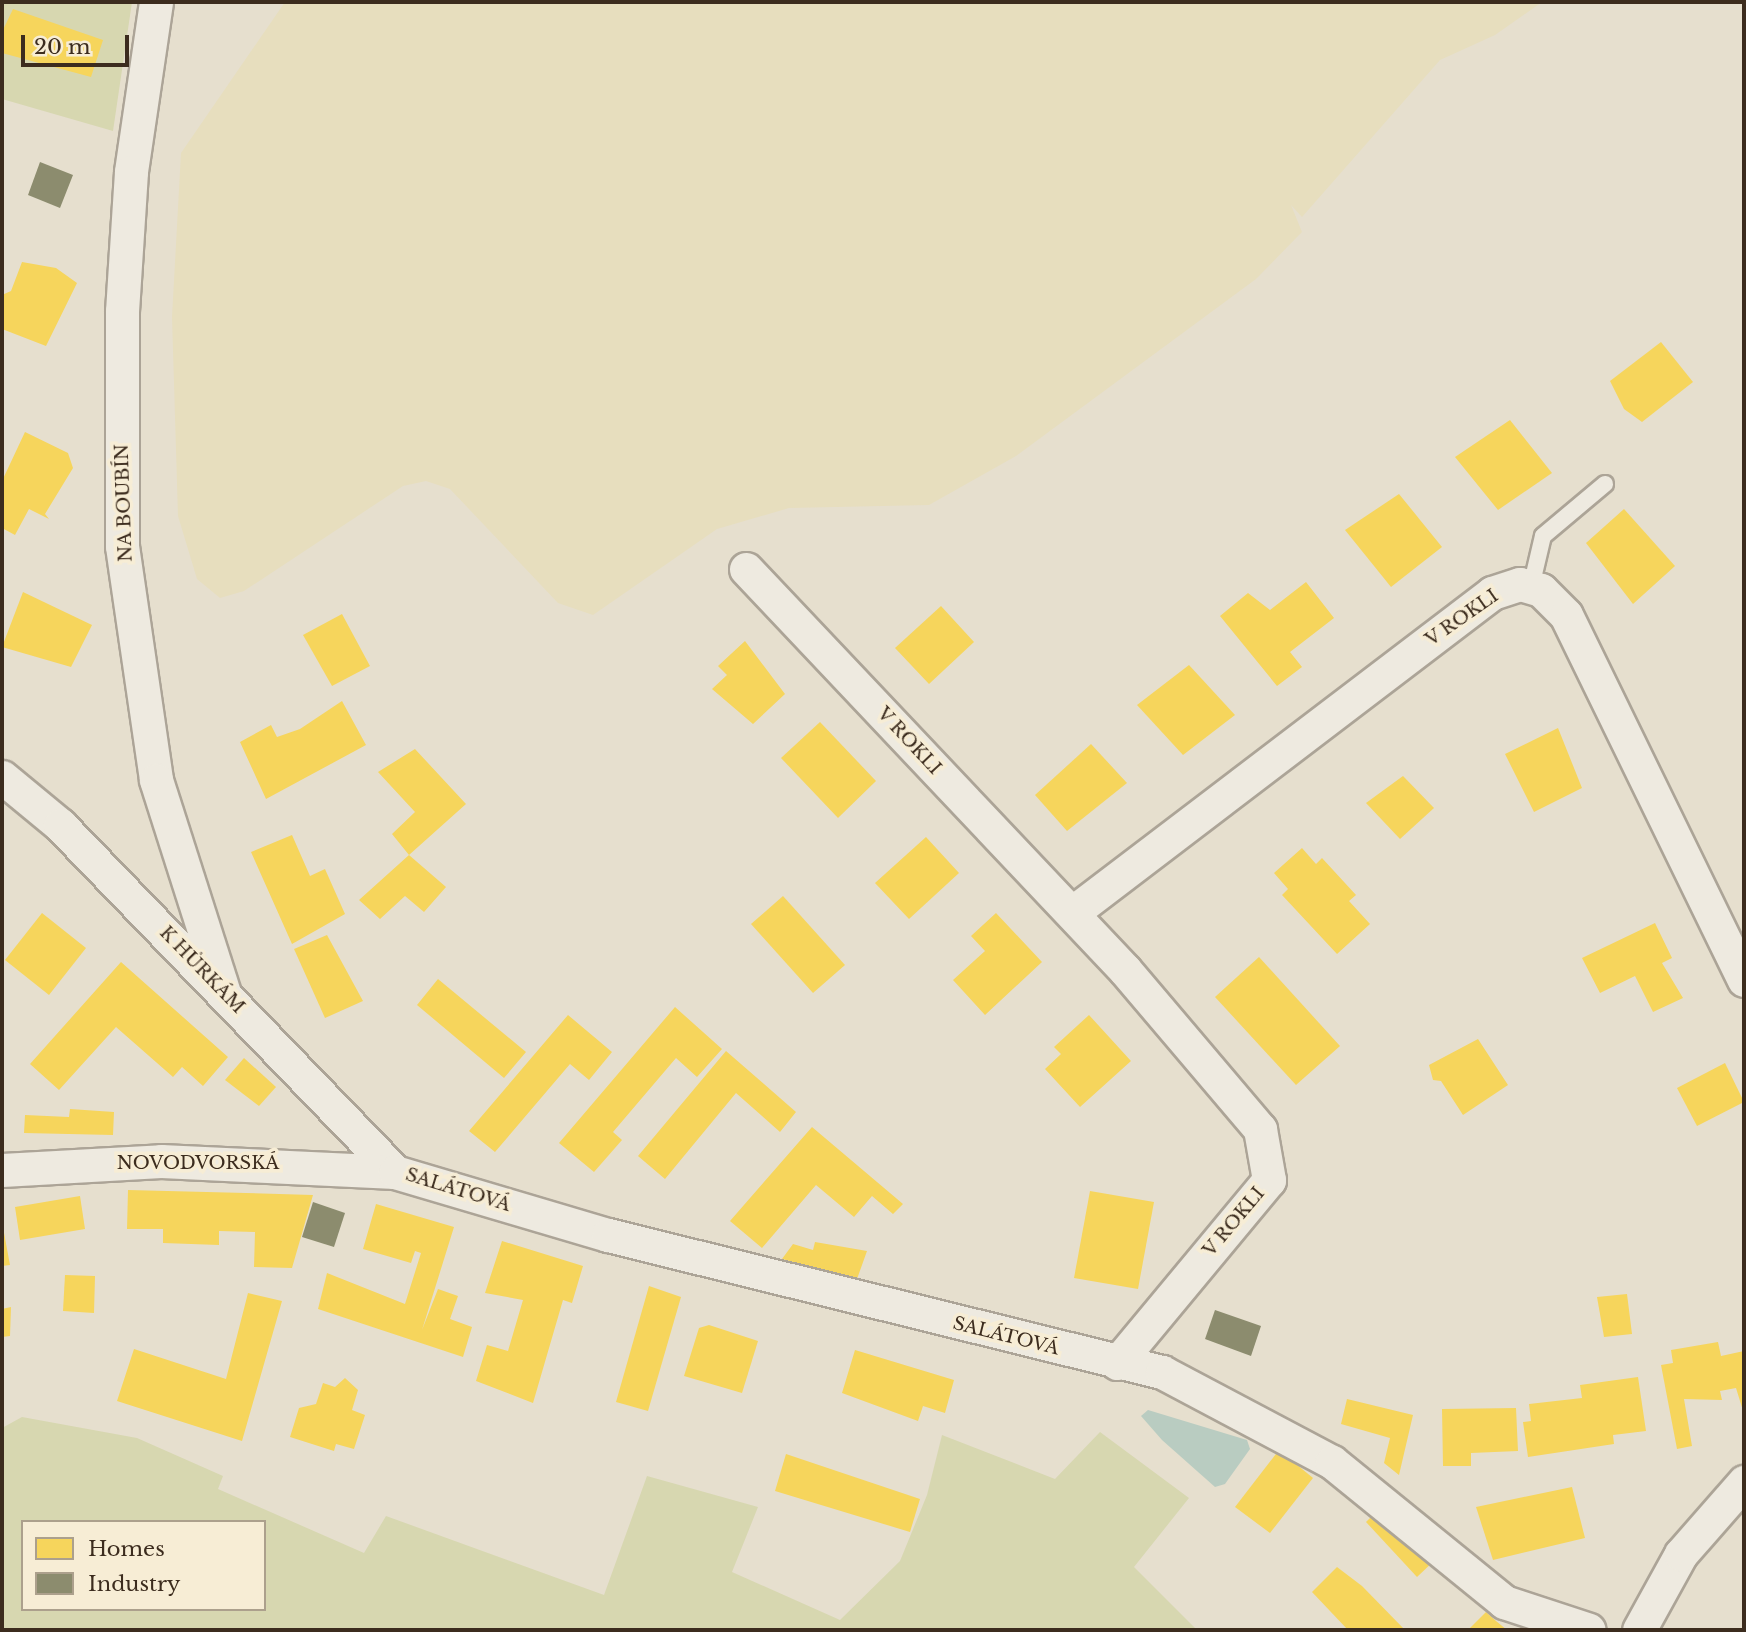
<!DOCTYPE html>
<html>
<head>
<meta charset="utf-8">
<style>
  body { margin:0 }
  #map { position:relative; width:1746px; height:1632px; overflow:hidden; background:#e6dfce; font-family:"Libre Baskerville",serif }
  div>[style] { position:absolute }
  .farmland>* { inset:0; background:#e7debe }
  .green>* { inset:0; background:#d7d7b0 }
  .water>* { inset:0; background:#b9ccc1 }
  .homes>* { inset:0; background:#f6d55c }
  .industry>* { inset:0; background:#8c8c6e }
  .roads { filter:drop-shadow(2px 0 #aca497) drop-shadow(-2px 0 #aca497) drop-shadow(0 2px #aca497) drop-shadow(0 -2px #aca497) }
  .lane>* { height:16px; margin:-8px; padding:0 8px; transform-origin:8px; border-radius:8px; background:#eeeae0 }
  .street>* { height:33px; margin:-16.5px; padding:0 16.5px; transform-origin:16.5px; border-radius:16.5px; background:#eeeae0 }
  span { translate:-50% -50%; white-space:nowrap; text-align:center; line-height:1.15; -webkit-text-stroke:7px #f7edd5; paint-order:stroke }
  .street-label { font-size:18px; color:#3c2c1e }
  .frame { position:absolute; inset:0; border:4px solid #3c2c1e; pointer-events:none }
  .legend { position:absolute; left:21px; top:1520px; width:245px; height:91px; box-sizing:border-box; background:#f7edd5; border:2px solid #aca08c; margin:0; padding:9px 12px; list-style:none; font-size:21px; color:#3c2c1e }
  .legend li { display:flex; align-items:center; gap:14px; height:35px }
  .legend b { width:35px; border:2px solid #aca08c }
  .scale { position:absolute; left:21px; top:35px; width:108px; height:32px; box-sizing:border-box; border:4px solid #3c2c1e; border-top:0; padding-left:9px; font-size:21px; line-height:24px; white-space:nowrap; color:#3c2c1e; -webkit-text-stroke:5px #f7edd5; paint-order:stroke }
</style>
</head>
<body>
<div id="map">
  <div class="farmland">
    <div style="clip-path:polygon(285px 2px,1542px 2px,1495px 35px,1440px 60px,1302px 217px,1291px 205px,1302px 232px,1256px 279px,1016px 456px,929px 505px,789px 508px,717px 529px,593px 615px,558px 603px,450px 489px,426px 481px,403px 486px,244px 591px,220px 598px,197px 579px,178px 516px,172px 317px,181px 153px)"></div>
  </div>
  <div class="green">
    <div style="clip-path:polygon(2px 2px,132px 2px,113px 131px,2px 99px)"></div>
    <div style="clip-path:polygon(evenodd,22px 1417px,137px 1438px,223px 1476px,218px 1489px,364px 1553px,386px 1516px,604px 1595px,647px 1476px,758px 1507px,732px 1572px,840px 1620px,900px 1561px,927px 1495px,942px 1435px,1055px 1479px,1100px 1432px,1189px 1498px,1134px 1567px,1197px 1630px,2px 1630px,2px 1428px,22px 1417px,23px 1522px,264px 1522px,264px 1609px,23px 1609px,23px 1522px)"></div>
  </div>
  <div class="water">
    <div style="clip-path:polygon(1148px 1410px,1247px 1440px,1250px 1449px,1225px 1484px,1215px 1487px,1162px 1440px,1141px 1416px)"></div>
  </div>
  <div class="homes">
    <div style="clip-path:polygon(13px 9px,103px 40px,91px 77px,2px 53px,2px 32px)"></div>
    <div style="clip-path:polygon(22px 262px,56px 268px,77px 283px,46px 346px,2px 329px,2px 295px,11px 291px)"></div>
    <div style="clip-path:polygon(1661px 342px,1693px 382px,1642px 422px,1624px 409px,1610px 381px)"></div>
    <div style="clip-path:polygon(1510px 420px,1552px 473px,1498px 510px,1455px 457px)"></div>
    <div style="clip-path:polygon(25px 432px,68px 453px,73px 468px,45px 514px,49px 519px,29px 509px,15px 535px,2px 528px,2px 481px)"></div>
    <div style="clip-path:polygon(1399px 494px,1442px 547px,1391px 587px,1345px 530px)"></div>
    <div style="clip-path:polygon(1624px 509px,1675px 566px,1633px 604px,1586px 543px)"></div>
    <div style="clip-path:polygon(1306px 582px,1334px 618px,1290px 652px,1302px 667px,1277px 686px,1220px 616px,1248px 593px,1270px 610px)"></div>
    <div style="clip-path:polygon(23px 592px,92px 625px,71px 667px,2px 647px)"></div>
    <div style="clip-path:polygon(941px 606px,974px 642px,929px 684px,895px 648px)"></div>
    <div style="clip-path:polygon(342px 614px,370px 666px,332px 686px,303px 635px)"></div>
    <div style="clip-path:polygon(745px 641px,785px 694px,753px 724px,712px 689px,727px 675px,718px 666px)"></div>
    <div style="clip-path:polygon(1189px 665px,1235px 715px,1183px 755px,1137px 705px)"></div>
    <div style="clip-path:polygon(342px 701px,366px 745px,266px 799px,240px 742px,271px 725px,277px 737px,300px 729px)"></div>
    <div style="clip-path:polygon(820px 722px,876px 781px,838px 818px,781px 758px)"></div>
    <div style="clip-path:polygon(1558px 728px,1582px 788px,1534px 812px,1505px 754px)"></div>
    <div style="clip-path:polygon(1091px 744px,1127px 783px,1067px 831px,1035px 795px)"></div>
    <div style="clip-path:polygon(415px 749px,466px 804px,409px 855px,392px 834px,415px 812px,378px 772px)"></div>
    <div style="clip-path:polygon(1403px 776px,1434px 808px,1400px 839px,1366px 803px)"></div>
    <div style="clip-path:polygon(292px 835px,310px 876px,325px 869px,345px 914px,292px 944px,251px 852px)"></div>
    <div style="clip-path:polygon(926px 837px,959px 873px,909px 919px,875px 883px)"></div>
    <div style="clip-path:polygon(1302px 848px,1316px 864px,1322px 858px,1356px 895px,1349px 901px,1370px 924px,1337px 954px,1282px 895px,1288px 889px,1274px 873px)"></div>
    <div style="clip-path:polygon(409px 855px,446px 887px,424px 912px,405px 896px,380px 919px,359px 900px)"></div>
    <div style="clip-path:polygon(783px 896px,845px 965px,813px 993px,751px 924px)"></div>
    <div style="clip-path:polygon(42px 913px,86px 948px,49px 995px,5px 960px)"></div>
    <div style="clip-path:polygon(996px 913px,1042px 962px,985px 1015px,953px 980px,985px 951px,971px 936px)"></div>
    <div style="clip-path:polygon(1655px 923px,1672px 958px,1662px 963px,1683px 998px,1653px 1012px,1635px 976px,1600px 993px,1582px 958px)"></div>
    <div style="clip-path:polygon(327px 935px,363px 1001px,325px 1018px,294px 949px)"></div>
    <div style="clip-path:polygon(1259px 957px,1340px 1046px,1296px 1085px,1215px 997px)"></div>
    <div style="clip-path:polygon(121px 962px,228px 1057px,203px 1086px,182px 1067px,173px 1077px,116px 1027px,59px 1090px,30px 1064px)"></div>
    <div style="clip-path:polygon(438px 979px,526px 1052px,504px 1078px,417px 1005px)"></div>
    <div style="clip-path:polygon(675px 1007px,722px 1049px,697px 1077px,676px 1058px,613px 1132px,622px 1140px,594px 1172px,559px 1143px)"></div>
    <div style="clip-path:polygon(568px 1015px,612px 1052px,589px 1080px,570px 1064px,495px 1152px,469px 1131px)"></div>
    <div style="clip-path:polygon(1089px 1015px,1131px 1061px,1080px 1107px,1045px 1069px,1061px 1054px,1054px 1047px)"></div>
    <div style="clip-path:polygon(1478px 1039px,1508px 1085px,1463px 1115px,1441px 1081px,1433px 1080px,1429px 1065px)"></div>
    <div style="clip-path:polygon(726px 1051px,796px 1112px,780px 1132px,736px 1093px,665px 1179px,638px 1156px)"></div>
    <div style="clip-path:polygon(244px 1058px,276px 1087px,259px 1106px,225px 1080px)"></div>
    <div style="clip-path:polygon(1725px 1063px,1744px 1102px,1697px 1126px,1677px 1088px)"></div>
    <div style="clip-path:polygon(70px 1109px,114px 1112px,113px 1135px,24px 1133px,25px 1115px,69px 1117px)"></div>
    <div style="clip-path:polygon(812px 1127px,903px 1204px,893px 1214px,872px 1196px,854px 1217px,816px 1185px,762px 1248px,730px 1221px)"></div>
    <div style="clip-path:polygon(128px 1190px,246px 1193px,313px 1195px,292px 1268px,254px 1267px,255px 1232px,219px 1231px,219px 1245px,163px 1243px,163px 1229px,127px 1229px)"></div>
    <div style="clip-path:polygon(1090px 1191px,1154px 1202px,1138px 1289px,1074px 1278px)"></div>
    <div style="clip-path:polygon(80px 1196px,85px 1229px,20px 1240px,15px 1207px)"></div>
    <div style="clip-path:polygon(376px 1204px,454px 1227px,422px 1330px,438px 1289px,458px 1296px,450px 1319px,472px 1327px,463px 1357px,318px 1309px,327px 1273px,405px 1304px,421px 1253px,415px 1251px,411px 1263px,363px 1249px)"></div>
    <div style="clip-path:polygon(2px 1222px,10px 1265px,2px 1266px)"></div>
    <div style="clip-path:polygon(502px 1241px,583px 1266px,572px 1303px,563px 1300px,533px 1403px,476px 1381px,487px 1345px,508px 1351px,523px 1300px,485px 1293px)"></div>
    <div style="clip-path:polygon(815px 1242px,867px 1251px,857px 1279px,782px 1259px,793px 1244px,813px 1250px)"></div>
    <div style="clip-path:polygon(65px 1275px,95px 1276px,94px 1313px,63px 1311px)"></div>
    <div style="clip-path:polygon(649px 1286px,681px 1297px,648px 1411px,616px 1402px)"></div>
    <div style="clip-path:polygon(248px 1293px,282px 1301px,242px 1441px,117px 1401px,134px 1349px,226px 1379px)"></div>
    <div style="clip-path:polygon(1627px 1294px,1632px 1334px,1604px 1337px,1597px 1297px)"></div>
    <div style="clip-path:polygon(11px 1307px,10px 1336px,2px 1337px,2px 1309px)"></div>
    <div style="clip-path:polygon(709px 1325px,758px 1341px,742px 1393px,684px 1376px,699px 1328px)"></div>
    <div style="clip-path:polygon(1718px 1342px,1721px 1356px,1744px 1351px,1744px 1414px,1736px 1388px,1720px 1391px,1722px 1400px,1684px 1399px,1692px 1446px,1677px 1449px,1661px 1365px,1673px 1363px,1671px 1350px)"></div>
    <div style="clip-path:polygon(855px 1350px,954px 1380px,945px 1413px,923px 1406px,918px 1421px,842px 1393px)"></div>
    <div style="clip-path:polygon(1638px 1377px,1646px 1431px,1613px 1435px,1614px 1444px,1528px 1457px,1523px 1422px,1531px 1421px,1529px 1404px,1582px 1398px,1580px 1385px)"></div>
    <div style="clip-path:polygon(345px 1378px,358px 1390px,352px 1410px,365px 1415px,354px 1449px,336px 1444px,334px 1451px,290px 1437px,299px 1408px,316px 1404px,323px 1383px,335px 1387px)"></div>
    <div style="clip-path:polygon(1347px 1399px,1413px 1415px,1399px 1475px,1384px 1463px,1390px 1438px,1341px 1424px)"></div>
    <div style="clip-path:polygon(1516px 1408px,1518px 1451px,1471px 1453px,1471px 1466px,1443px 1466px,1442px 1409px)"></div>
    <div style="clip-path:polygon(1279px 1450px,1313px 1478px,1270px 1533px,1235px 1507px)"></div>
    <div style="clip-path:polygon(786px 1454px,920px 1499px,910px 1532px,775px 1491px)"></div>
    <div style="clip-path:polygon(1572px 1487px,1585px 1538px,1493px 1560px,1476px 1507px)"></div>
    <div style="clip-path:polygon(1383px 1505px,1435px 1560px,1417px 1577px,1366px 1522px)"></div>
    <div style="clip-path:polygon(1337px 1567px,1362px 1586px,1405px 1630px,1348px 1630px,1312px 1592px)"></div>
    <div style="clip-path:polygon(1486px 1612px,1496px 1621px,1507px 1630px,1468px 1630px)"></div>
  </div>
  <div class="industry">
    <div style="clip-path:polygon(40px 162px,73px 175px,60px 208px,28px 195px)"></div>
    <div style="clip-path:polygon(313px 1202px,345px 1213px,334px 1247px,302px 1237px)"></div>
    <div style="clip-path:polygon(1215px 1310px,1261px 1326px,1251px 1356px,1205px 1339px)"></div>
  </div>
  <div class="roads">
    <div class="lane">
      <div style="left:1531px;top:587px;width:52px;rotate:-76.8deg"></div>
      <div style="left:1543px;top:536px;width:81px;rotate:-40deg"></div>
    </div>
    <div class="street">
      <div style="left:156px;top:2px;width:172px;rotate:98.4deg"></div>
      <div style="left:131px;top:172px;width:139px;rotate:93.7deg"></div>
      <div style="left:122px;top:311px;width:235px;rotate:90deg"></div>
      <div style="left:122px;top:546px;width:236px;rotate:81.7deg"></div>
      <div style="left:156px;top:780px;width:224px;rotate:72.3deg"></div>
      <div style="left:746px;top:569px;width:552px;rotate:46.62deg"></div>
      <div style="left:1125px;top:970px;width:209px;rotate:49.7deg"></div>
      <div style="left:1260px;top:1129px;width:52px;rotate:80deg"></div>
      <div style="left:1269px;top:1180px;width:238px;rotate:129.7deg"></div>
      <div style="left:2px;top:777px;width:75px;rotate:39.6deg"></div>
      <div style="left:60px;top:825px;width:482px;rotate:46deg"></div>
      <div style="left:1072px;top:913px;width:528px;rotate:-37.3deg"></div>
      <div style="left:1492px;top:593px;width:29px;rotate:-18deg"></div>
      <div style="left:1520px;top:584px;width:22px;rotate:16deg"></div>
      <div style="left:1541px;top:590px;width:35px;rotate:45deg"></div>
      <div style="left:1566px;top:615px;width:406px;rotate:64deg"></div>
      <div style="left:2px;top:1170px;width:159px;rotate:-3.2deg"></div>
      <div style="left:161px;top:1161px;width:234px;rotate:2.7deg"></div>
      <div style="left:395px;top:1172px;width:222px;rotate:16.5deg"></div>
      <div style="left:608px;top:1235px;width:571px;rotate:13.89deg"></div>
      <div style="left:1162px;top:1372px;width:192px;rotate:27.9deg"></div>
      <div style="left:1332px;top:1462px;width:222px;rotate:39.1deg"></div>
      <div style="left:1504px;top:1602px;width:89px;rotate:18.2deg"></div>
      <div style="left:1639px;top:1630px;width:87px;rotate:-61.1deg"></div>
      <div style="left:1681px;top:1554px;width:96px;rotate:-48.8deg"></div>
    </div>
  </div>
  <div class="street-label">
    <span style="left:124px;top:503px;rotate:-92deg">NA BOUBÍN</span>
    <span style="left:1462px;top:618px;rotate:-35deg">V ROKLI</span>
    <span style="left:909px;top:741px;rotate:47deg">V ROKLI</span>
    <span style="left:202px;top:970px;rotate:46deg">K HŮRKÁM</span>
    <span style="left:198px;top:1163px">NOVODVORSKÁ</span>
    <span style="left:458px;top:1190px;rotate:17deg">SALÁTOVÁ</span>
    <span style="left:1234px;top:1222px;rotate:-50deg">V ROKLI</span>
    <span style="left:1006px;top:1336px;rotate:14deg">SALÁTOVÁ</span>
  </div>
  <div class="frame"></div>
  <ul class="legend">
  <li><b style="height:19px;background:#f6d55c"></b>Homes</li>
  <li><b style="height:19px;background:#8c8c6e"></b>Industry</li>
  </ul>
  <div class="scale">20 m</div>
</div>
</body>
</html>
